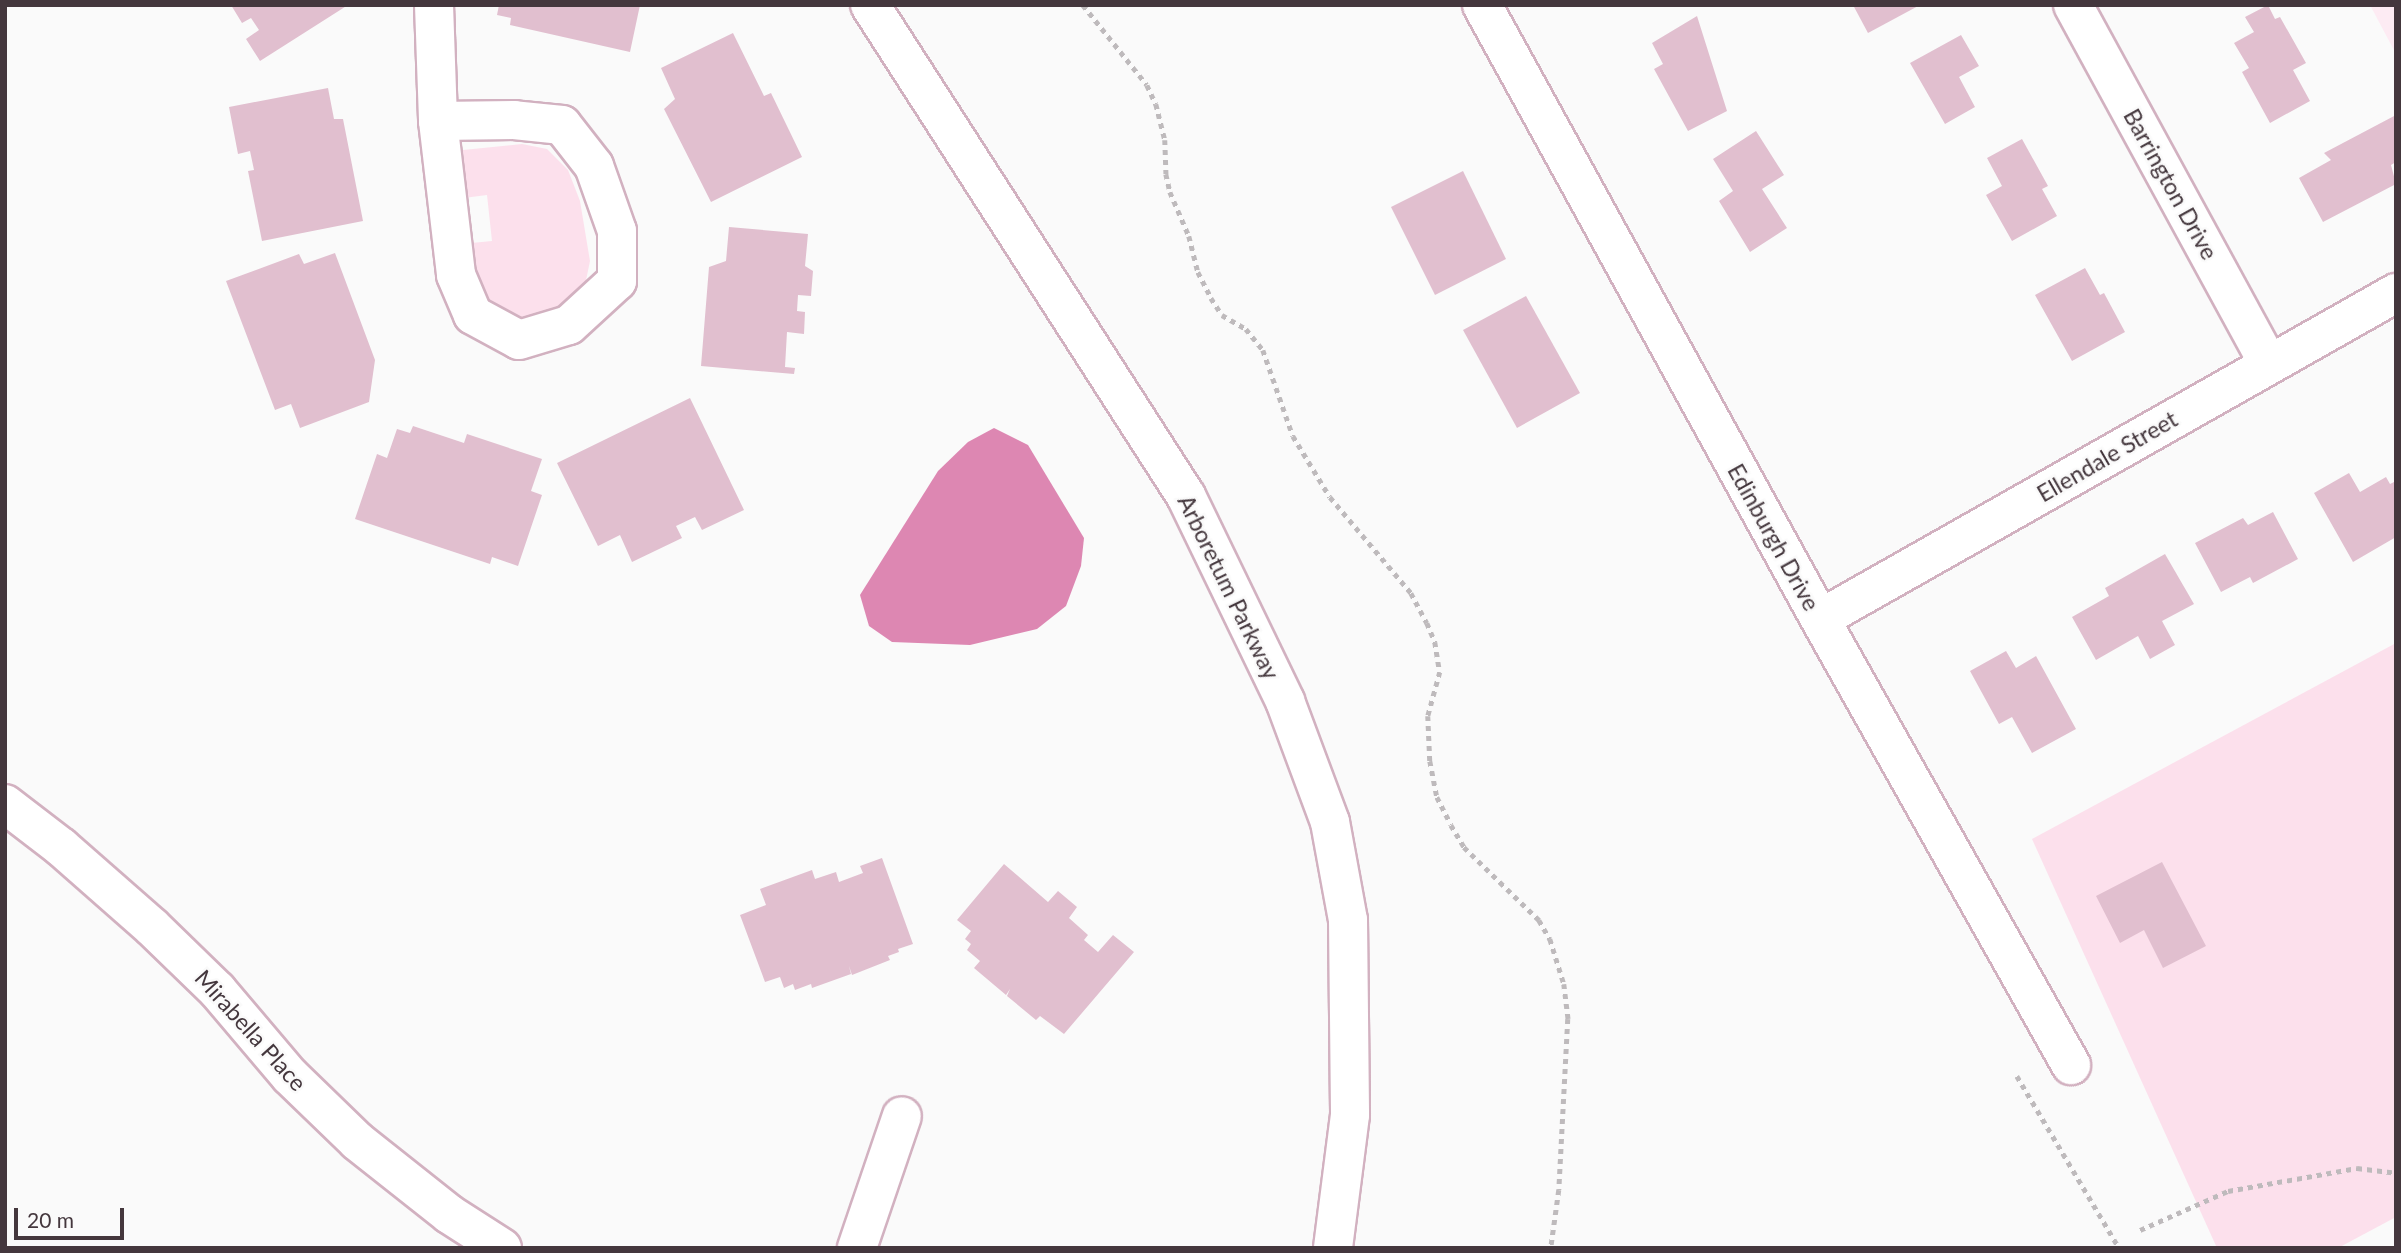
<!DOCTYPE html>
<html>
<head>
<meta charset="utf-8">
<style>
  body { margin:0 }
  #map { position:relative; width:2401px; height:1253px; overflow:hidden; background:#fafafa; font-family:Lato,sans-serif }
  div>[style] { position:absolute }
  .built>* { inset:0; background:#fdebf3 }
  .green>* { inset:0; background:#fce0ec }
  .water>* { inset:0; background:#dd87b2 }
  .building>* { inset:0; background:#e1bfcf }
  .path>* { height:4.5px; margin-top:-2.25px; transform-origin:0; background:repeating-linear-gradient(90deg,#bebabc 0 5px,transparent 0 10px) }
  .roads { filter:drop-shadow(2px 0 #d2b1c0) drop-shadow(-2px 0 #d2b1c0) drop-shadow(0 2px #d2b1c0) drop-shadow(0 -2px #d2b1c0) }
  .minor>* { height:38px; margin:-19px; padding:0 19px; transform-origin:19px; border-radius:19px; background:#fff }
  span { translate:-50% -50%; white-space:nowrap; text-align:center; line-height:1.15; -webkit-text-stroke:5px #fafafa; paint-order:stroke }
  .street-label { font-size:23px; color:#44373d }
  .frame { position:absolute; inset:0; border:7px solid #44373d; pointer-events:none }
  .scale { position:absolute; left:14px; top:1208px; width:110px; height:32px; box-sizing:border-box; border:4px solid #44373d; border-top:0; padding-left:9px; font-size:21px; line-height:24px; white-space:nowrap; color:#44373d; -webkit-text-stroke:5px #fafafa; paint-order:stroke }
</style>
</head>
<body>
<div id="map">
  <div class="built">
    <div style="clip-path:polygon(2370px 5px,2396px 5px,2396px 54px)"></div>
  </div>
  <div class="green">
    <div style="clip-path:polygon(522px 144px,547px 149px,568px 170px,580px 201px,590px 261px,584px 290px,574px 303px,531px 322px,487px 309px,461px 244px,492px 241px,487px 195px,456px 199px,454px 159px,463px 150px)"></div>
    <div style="clip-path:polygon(2396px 643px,2396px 1217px,2338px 1248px,2217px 1248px,2032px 839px)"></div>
  </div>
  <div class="water">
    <div style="clip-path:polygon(994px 428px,1028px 445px,1084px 538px,1081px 566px,1066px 606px,1037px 629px,970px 645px,892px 642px,869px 626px,860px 595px,938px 471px,968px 442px)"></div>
  </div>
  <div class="building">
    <div style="clip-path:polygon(231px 5px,348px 5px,260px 61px,246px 39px,259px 30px,251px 18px,242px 23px)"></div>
    <div style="clip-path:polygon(499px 5px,640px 5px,630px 52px,510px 25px,511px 18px,497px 15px)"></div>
    <div style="clip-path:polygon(1853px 5px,1920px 5px,1868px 33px)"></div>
    <div style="clip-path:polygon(2268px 5px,2275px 19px,2280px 17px,2306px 63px,2293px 70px,2310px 101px,2270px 123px,2242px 72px,2249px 68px,2234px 43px,2254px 32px,2245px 17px)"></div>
    <div style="clip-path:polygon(1697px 16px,1727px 111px,1688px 131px,1654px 69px,1663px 64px,1652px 43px)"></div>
    <div style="clip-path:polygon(733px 33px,764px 96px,771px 93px,802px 157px,711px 202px,664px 109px,675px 99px,661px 68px)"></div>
    <div style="clip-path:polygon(1961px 35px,1979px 66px,1959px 77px,1975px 107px,1945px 124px,1910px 63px)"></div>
    <div style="clip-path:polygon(328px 88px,334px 119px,343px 119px,363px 221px,262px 241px,248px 171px,254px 170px,250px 151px,238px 154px,229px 107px)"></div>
    <div style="clip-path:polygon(2396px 115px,2396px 162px,2391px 165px,2396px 184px,2323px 222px,2299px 178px,2331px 160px,2324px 153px)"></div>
    <div style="clip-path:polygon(1756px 131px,1784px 175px,1762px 189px,1787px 228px,1750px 252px,1719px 201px,1733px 191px,1713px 159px)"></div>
    <div style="clip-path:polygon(2022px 139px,2048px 186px,2042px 189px,2057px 216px,2012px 241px,1986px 195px,2002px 186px,1987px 158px)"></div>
    <div style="clip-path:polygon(1463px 171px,1506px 259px,1435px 295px,1391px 207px)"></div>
    <div style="clip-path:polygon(729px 227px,808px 234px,805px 266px,813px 271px,811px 296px,798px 295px,797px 311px,805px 312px,804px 334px,787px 332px,785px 367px,795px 368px,794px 374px,701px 366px,709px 267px,726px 261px)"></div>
    <div style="clip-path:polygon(335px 253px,375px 360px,369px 402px,300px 428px,291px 404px,275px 410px,226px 281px,299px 254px,304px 264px)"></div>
    <div style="clip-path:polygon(2085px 268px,2100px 295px,2104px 293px,2125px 332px,2072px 361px,2035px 295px)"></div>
    <div style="clip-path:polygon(1526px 296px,1580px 393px,1517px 428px,1463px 330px)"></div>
    <div style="clip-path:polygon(690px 398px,744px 510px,702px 530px,695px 517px,676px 526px,682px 538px,632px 562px,620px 535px,598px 546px,557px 463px)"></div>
    <div style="clip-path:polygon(413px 426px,464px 443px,467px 434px,542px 459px,531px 491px,542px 495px,518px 566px,492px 557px,490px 564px,355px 519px,377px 454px,387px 458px,397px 429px,410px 433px)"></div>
    <div style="clip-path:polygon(2349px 473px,2360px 492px,2386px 477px,2390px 484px,2396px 481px,2396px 537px,2353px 562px,2314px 493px)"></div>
    <div style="clip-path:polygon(2273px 512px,2298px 559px,2253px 583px,2250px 577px,2221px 592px,2195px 543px,2243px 518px,2248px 525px)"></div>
    <div style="clip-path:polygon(2165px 554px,2194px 604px,2162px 621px,2175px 645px,2150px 659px,2138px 636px,2096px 660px,2072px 617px,2109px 596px,2105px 588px)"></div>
    <div style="clip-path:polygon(2006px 651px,2016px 668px,2036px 656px,2076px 729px,2032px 753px,2012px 717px,1999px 724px,1970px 671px)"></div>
    <div style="clip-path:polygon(882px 858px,913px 944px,898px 949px,899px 952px,888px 956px,890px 960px,852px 975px,849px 966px,851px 974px,812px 988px,811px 984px,795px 990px,793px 984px,784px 988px,780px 977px,765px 982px,740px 915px,766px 905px,760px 889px,812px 870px,815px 879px,836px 872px,839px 882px,863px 873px,860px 866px)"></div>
    <div style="clip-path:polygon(2162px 862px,2206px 946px,2163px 968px,2144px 930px,2120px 943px,2096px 896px)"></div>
    <div style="clip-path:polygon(1004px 864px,1048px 902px,1058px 891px,1077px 907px,1069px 918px,1088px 935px,1084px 940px,1098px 952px,1113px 935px,1134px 952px,1064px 1034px,1040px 1016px,1036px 1020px,1007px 996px,1010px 989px,1006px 995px,974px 968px,980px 961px,967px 950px,971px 944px,965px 939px,971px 931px,957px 920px)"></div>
  </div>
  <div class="path">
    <div style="left:1083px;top:5px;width:102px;rotate:51.3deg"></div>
    <div style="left:1147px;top:85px;width:21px;rotate:65deg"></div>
    <div style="left:1156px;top:104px;width:37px;rotate:76deg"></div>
    <div style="left:1165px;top:140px;width:34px;rotate:88deg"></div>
    <div style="left:1166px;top:174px;width:18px;rotate:77deg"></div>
    <div style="left:1170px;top:192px;width:48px;rotate:66.6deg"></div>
    <div style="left:1189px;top:236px;width:37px;rotate:76deg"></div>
    <div style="left:1198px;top:272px;width:29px;rotate:63deg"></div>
    <div style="left:1211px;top:298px;width:20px;rotate:57deg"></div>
    <div style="left:1222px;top:315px;width:28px;rotate:30deg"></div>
    <div style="left:1246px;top:329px;width:27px;rotate:51deg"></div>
    <div style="left:1263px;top:350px;width:91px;rotate:70.8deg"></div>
    <div style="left:1293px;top:436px;width:71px;rotate:58.8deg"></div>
    <div style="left:1330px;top:497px;width:126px;rotate:49.8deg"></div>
    <div style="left:1411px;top:593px;width:34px;rotate:62deg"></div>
    <div style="left:1427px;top:623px;width:21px;rotate:67deg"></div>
    <div style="left:1435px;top:642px;width:30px;rotate:81deg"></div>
    <div style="left:1440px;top:672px;width:46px;rotate:105.3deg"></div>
    <div style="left:1428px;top:716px;width:45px;rotate:87.5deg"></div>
    <div style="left:1430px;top:761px;width:37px;rotate:79deg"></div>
    <div style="left:1437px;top:797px;width:31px;rotate:63deg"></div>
    <div style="left:1451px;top:825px;width:26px;rotate:59deg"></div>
    <div style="left:1464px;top:847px;width:105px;rotate:44.2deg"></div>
    <div style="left:1539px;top:920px;width:22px;rotate:60deg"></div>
    <div style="left:1550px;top:939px;width:47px;rotate:72.7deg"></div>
    <div style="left:1564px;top:984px;width:35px;rotate:83deg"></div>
    <div style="left:1568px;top:1019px;width:171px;rotate:93deg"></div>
    <div style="left:1559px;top:1190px;width:59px;rotate:97.9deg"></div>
    <div style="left:2017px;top:1076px;width:200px;rotate:59.3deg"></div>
    <div style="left:2140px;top:1230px;width:96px;rotate:-23.9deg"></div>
    <div style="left:2228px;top:1191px;width:131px;rotate:-10.1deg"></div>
    <div style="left:2357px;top:1168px;width:39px;rotate:7deg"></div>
  </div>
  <div class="roads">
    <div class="minor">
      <div style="left:434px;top:5px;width:116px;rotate:88deg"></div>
      <div style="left:438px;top:121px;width:155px;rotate:83.3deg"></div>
      <div style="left:456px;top:275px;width:43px;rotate:67deg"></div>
      <div style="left:473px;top:315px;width:52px;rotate:28.5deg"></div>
      <div style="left:519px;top:340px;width:52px;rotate:-16.7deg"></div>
      <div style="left:569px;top:325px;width:65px;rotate:-42.5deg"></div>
      <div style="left:617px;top:281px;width:50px;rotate:-90deg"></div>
      <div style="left:617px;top:231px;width:69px;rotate:-109.5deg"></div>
      <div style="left:594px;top:166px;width:52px;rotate:-128deg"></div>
      <div style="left:562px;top:125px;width:48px;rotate:-174.1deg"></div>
      <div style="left:514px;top:120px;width:76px;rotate:179.2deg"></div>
      <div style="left:870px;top:5px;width:584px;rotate:57.24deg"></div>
      <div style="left:1186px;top:496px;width:228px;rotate:64.2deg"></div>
      <div style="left:1285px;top:701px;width:129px;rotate:69.6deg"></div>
      <div style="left:1330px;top:822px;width:100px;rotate:79.6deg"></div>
      <div style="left:1348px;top:920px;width:195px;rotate:89.4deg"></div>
      <div style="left:1350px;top:1115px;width:134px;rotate:97.3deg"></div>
      <div style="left:1482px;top:5px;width:701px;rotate:61.17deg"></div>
      <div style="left:1820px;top:619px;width:512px;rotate:60.63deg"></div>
      <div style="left:2073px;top:5px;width:409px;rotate:61.4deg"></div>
      <div style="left:1820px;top:619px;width:662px;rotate:-29.51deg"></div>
      <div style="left:5px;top:804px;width:71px;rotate:37.5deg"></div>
      <div style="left:61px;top:847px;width:121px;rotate:41.3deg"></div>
      <div style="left:152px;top:927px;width:91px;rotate:44.1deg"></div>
      <div style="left:217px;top:990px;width:113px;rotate:49.7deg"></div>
      <div style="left:290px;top:1076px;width:93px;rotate:44.1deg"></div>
      <div style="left:357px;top:1141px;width:117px;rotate:38.4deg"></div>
      <div style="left:449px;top:1214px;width:63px;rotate:32.7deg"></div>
      <div style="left:857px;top:1248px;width:139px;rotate:-71.2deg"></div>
    </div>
  </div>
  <div class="street-label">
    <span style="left:2171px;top:184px;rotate:61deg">Barrington Drive</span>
    <span style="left:2107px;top:456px;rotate:-30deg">Ellendale Street</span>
    <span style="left:1774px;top:537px;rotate:61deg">Edinburgh Drive</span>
    <span style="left:1229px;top:587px;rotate:64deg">Arboretum Parkway</span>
    <span style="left:251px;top:1030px;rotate:48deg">Mirabella Place</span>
  </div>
  <div class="frame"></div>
  <div class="scale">20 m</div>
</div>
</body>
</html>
